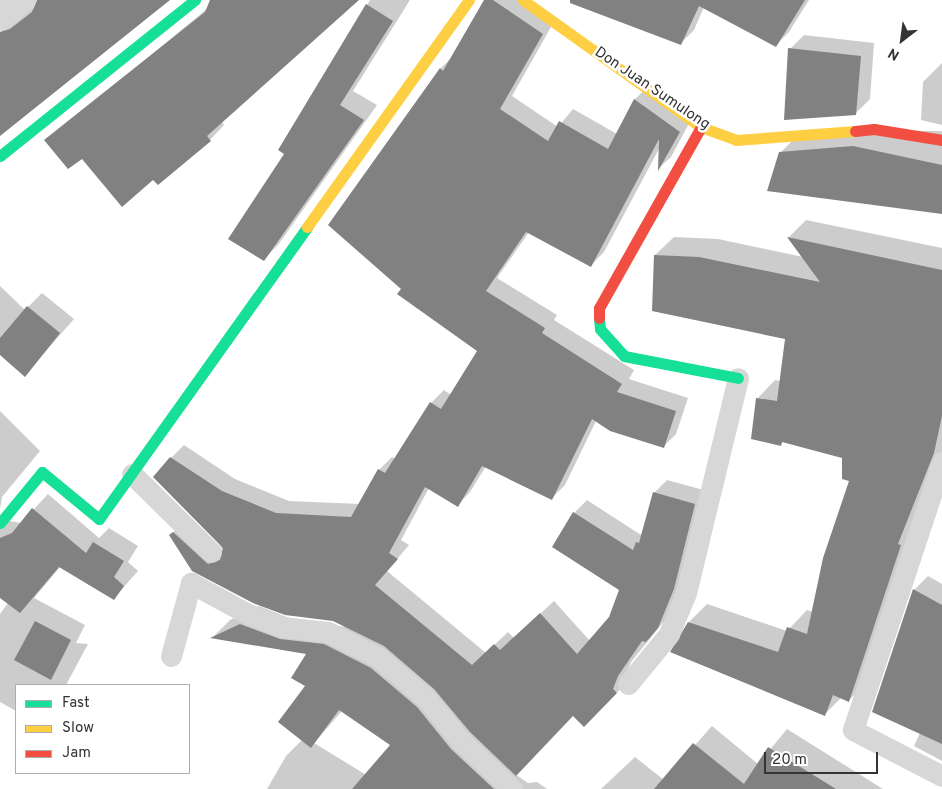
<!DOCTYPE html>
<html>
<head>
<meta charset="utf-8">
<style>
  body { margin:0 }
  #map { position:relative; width:942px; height:789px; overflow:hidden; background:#fff; font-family:Overpass,sans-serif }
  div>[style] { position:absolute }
  .shadow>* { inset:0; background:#0003 }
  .building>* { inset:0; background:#818181 }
  .lane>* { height:21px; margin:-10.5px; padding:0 10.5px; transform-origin:10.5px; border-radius:10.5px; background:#d7d7d7 }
  .street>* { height:28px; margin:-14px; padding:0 14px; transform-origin:14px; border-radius:14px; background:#d7d7d7 }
  .fast>* { height:11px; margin:-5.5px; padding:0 5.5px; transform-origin:5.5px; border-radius:5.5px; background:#16e098 }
  .slow>* { height:11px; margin:-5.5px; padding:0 5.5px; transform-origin:5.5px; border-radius:5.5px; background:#ffcf43 }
  .jam>* { height:11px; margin:-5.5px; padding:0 5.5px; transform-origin:5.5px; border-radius:5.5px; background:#f24e42 }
  span { translate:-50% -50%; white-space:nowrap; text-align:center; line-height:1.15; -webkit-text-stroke:5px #fff; paint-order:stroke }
  .street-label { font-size:15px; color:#333 }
  .legend { position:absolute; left:15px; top:684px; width:175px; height:90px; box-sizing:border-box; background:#fff; border:1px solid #adadad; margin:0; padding:6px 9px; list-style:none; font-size:15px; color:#333 }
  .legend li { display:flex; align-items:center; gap:10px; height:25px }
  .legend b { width:25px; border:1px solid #adadad }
  .north { position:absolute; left:877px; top:15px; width:50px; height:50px; -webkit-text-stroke:4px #fff; paint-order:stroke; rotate:210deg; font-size:14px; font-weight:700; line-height:20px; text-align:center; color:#333 }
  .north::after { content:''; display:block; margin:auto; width:18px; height:22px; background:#333; clip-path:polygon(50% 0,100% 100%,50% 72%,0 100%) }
  .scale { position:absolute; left:764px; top:752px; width:114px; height:22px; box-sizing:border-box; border:2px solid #333; border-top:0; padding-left:6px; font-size:15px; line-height:18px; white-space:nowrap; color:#333; -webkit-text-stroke:4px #fff; paint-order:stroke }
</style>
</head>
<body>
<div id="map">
  <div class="shadow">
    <div style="clip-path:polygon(38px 0,168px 0,0 134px,0 32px,35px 7px)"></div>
    <div style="clip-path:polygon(211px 0,357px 0,222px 122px,224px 125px,210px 140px,158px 184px,93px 103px,208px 8px)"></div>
    <div style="clip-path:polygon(370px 0,410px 0,353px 91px,377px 105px,278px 245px,263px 260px,285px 153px,280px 150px)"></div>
    <div style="clip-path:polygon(evenodd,486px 0,524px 0,555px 20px,512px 96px,558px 127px,573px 109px,617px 134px,635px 99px,648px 87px,692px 118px,671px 157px,659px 168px,660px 147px,604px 252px,591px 265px,529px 232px,497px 278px,557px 315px,554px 320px,634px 370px,629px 379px,688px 398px,676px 434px,663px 447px,596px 421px,565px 485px,552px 498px,486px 466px,470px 492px,458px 505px,429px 488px,401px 540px,409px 545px,387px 571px,486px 653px,508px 632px,514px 638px,554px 601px,590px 641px,610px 617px,620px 589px,574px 513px,587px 500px,641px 535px,654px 493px,667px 480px,707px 491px,671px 613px,631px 662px,625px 676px,629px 680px,597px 713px,573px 715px,515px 774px,528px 783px,537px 782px,547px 789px,267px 789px,286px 756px,302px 740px,308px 653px,213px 637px,230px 620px,259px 606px,299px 622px,348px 627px,334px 619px,254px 601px,170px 535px,187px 520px,223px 551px,171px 458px,184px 445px,235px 479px,289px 501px,360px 504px,379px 470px,392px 457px,395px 459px,431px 403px,444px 390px,451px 395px,479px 350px,402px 288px,440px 69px,453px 56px,486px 0,342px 711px,392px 745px,368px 776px,314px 743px,342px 711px)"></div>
    <div style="clip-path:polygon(624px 0,809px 0,789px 32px,776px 45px,704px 7px,694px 30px,681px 43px)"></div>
    <div style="clip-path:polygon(804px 35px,874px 43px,870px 99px,855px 114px,790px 49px)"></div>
    <div style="clip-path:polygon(942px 63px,942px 125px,921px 120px,923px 82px)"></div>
    <div style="clip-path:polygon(802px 131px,942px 131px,942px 213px,780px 153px)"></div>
    <div style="clip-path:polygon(806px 220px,942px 248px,942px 458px,867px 682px,849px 700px,842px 697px,825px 714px,689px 622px,707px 604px,787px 631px,807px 610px,813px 612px,851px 480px,843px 457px,784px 441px,781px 444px,757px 399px,775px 380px,780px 381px,786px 338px,655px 255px,674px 237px,718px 239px,803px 257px,788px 238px)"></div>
    <div style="clip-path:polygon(0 286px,25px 310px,42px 293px,74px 319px,25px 375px,0 354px)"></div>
    <div style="clip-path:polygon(0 411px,40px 451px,2px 497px,0 509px)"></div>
    <div style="clip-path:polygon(48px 494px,99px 538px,109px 528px,138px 546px,128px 562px,138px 571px,114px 598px,61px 566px,34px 598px,85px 625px,76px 643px,88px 644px,66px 685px,16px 685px,16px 711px,0 702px,0 614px,8px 603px,0 596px,0 514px,4px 520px,21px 523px)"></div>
    <div style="clip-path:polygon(928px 576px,942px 584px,942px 761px,914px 746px,920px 733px,914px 590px)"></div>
    <div style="clip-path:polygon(712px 726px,758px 764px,787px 729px,883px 789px,601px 789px,635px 757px,664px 780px)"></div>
  </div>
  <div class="building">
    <div style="clip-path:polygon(37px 0,170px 0,0 136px,0 32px,10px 29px,32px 12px)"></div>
    <div style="clip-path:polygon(210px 0,359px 0,207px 136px,211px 141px,158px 185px,153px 180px,122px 207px,82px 159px,68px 169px,44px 140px,205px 12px)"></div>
    <div style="clip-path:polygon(484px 0,493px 0,543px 34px,500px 109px,548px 141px,559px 121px,608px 149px,634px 99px,680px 132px,658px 171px,659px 139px,591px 267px,526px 232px,486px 291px,545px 328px,542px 333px,622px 384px,617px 392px,676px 411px,664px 448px,610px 431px,592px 419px,552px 500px,482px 466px,458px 507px,425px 487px,389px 553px,398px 559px,375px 585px,472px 665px,494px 644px,500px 650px,540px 613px,577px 654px,609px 617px,619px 590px,552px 547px,573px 512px,633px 550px,636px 542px,639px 543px,653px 492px,695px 504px,674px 589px,658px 628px,646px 642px,642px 641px,618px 676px,613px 689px,617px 693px,584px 727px,573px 716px,516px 776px,470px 732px,434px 689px,384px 646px,333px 621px,285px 615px,253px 603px,192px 571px,169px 535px,173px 532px,208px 564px,220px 560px,223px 548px,153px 477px,170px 457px,222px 491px,276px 513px,351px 517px,378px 469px,385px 473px,430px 402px,441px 409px,477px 351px,397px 294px,401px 289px,328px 225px,440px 68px,443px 71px)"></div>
    <div style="clip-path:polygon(570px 0,805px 0,776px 47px,699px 6px,681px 45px,570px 3px)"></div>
    <div style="clip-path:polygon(366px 4px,393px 21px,340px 105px,364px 120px,264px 261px,228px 239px,284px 154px,278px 150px)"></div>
    <div style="clip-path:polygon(788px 48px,861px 56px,856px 115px,784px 120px)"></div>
    <div style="clip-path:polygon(853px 146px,942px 165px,942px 214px,767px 191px,779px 152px)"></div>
    <div style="clip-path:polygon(787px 237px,942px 270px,942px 416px,934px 453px,898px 544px,901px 545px,849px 702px,833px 695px,825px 716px,670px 652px,688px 622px,778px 652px,787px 627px,807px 634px,823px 558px,849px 481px,842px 479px,842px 458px,782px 442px,781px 446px,751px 439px,756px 398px,777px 401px,785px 339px,652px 311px,654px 255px,699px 257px,820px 282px)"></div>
    <div style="clip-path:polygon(27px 306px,60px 333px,25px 377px,0 355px,0 338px)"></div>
    <div style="clip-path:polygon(32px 508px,86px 553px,93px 542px,124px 561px,114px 577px,124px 586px,114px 600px,59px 567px,20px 613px,0 598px,0 538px,12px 533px)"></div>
    <div style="clip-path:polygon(913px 589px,942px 605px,942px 744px,872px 712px)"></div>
    <div style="clip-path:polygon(35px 621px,71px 640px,51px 680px,14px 660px)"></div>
    <div style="clip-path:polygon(240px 624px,280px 639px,324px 644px,371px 668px,417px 707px,451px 749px,494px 789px,352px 789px,390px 745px,339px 710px,311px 748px,278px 722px,305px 686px,291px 678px,306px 654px,210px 638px)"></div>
    <div style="clip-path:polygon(693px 743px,744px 784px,768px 747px,836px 789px,654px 789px)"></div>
  </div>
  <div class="lane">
    <div style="left:942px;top:462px;width:282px;rotate:108.4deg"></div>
    <div style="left:853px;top:730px;width:100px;rotate:27.3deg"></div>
    <div style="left:132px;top:474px;width:111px;rotate:44.6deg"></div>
    <div style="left:171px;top:656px;width:76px;rotate:-74.7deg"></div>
    <div style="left:191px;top:583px;width:65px;rotate:28.5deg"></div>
    <div style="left:248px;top:614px;width:36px;rotate:21deg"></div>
    <div style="left:282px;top:627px;width:46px;rotate:6.2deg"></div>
    <div style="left:328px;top:632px;width:56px;rotate:26.6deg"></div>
    <div style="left:378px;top:657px;width:63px;rotate:40.5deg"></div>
    <div style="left:426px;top:698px;width:55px;rotate:50.9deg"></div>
    <div style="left:461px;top:741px;width:70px;rotate:43.3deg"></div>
    <div style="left:628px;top:684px;width:65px;rotate:-50.6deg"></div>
    <div style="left:669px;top:634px;width:44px;rotate:-67.5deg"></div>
    <div style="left:686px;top:593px;width:221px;rotate:-76.4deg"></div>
  </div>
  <div class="street">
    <div style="left:0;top:17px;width:28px;rotate:-38deg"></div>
  </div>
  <div class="fast">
    <div style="left:0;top:156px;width:250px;rotate:-38.7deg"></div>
    <div style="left:599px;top:318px;width:11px;rotate:85deg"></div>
    <div style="left:600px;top:329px;width:36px;rotate:48deg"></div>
    <div style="left:624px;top:356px;width:116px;rotate:10.9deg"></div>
    <div style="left:0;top:523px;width:66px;rotate:-50.5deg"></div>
    <div style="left:42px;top:472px;width:74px;rotate:39.5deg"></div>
    <div style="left:99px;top:519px;width:359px;rotate:-54.5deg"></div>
  </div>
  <div class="slow">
    <div style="left:523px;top:0;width:219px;rotate:35.5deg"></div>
    <div style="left:701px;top:127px;width:37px;rotate:20deg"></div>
    <div style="left:736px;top:140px;width:119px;rotate:-4.3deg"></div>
    <div style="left:307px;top:227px;width:279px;rotate:-54.5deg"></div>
  </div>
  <div class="jam">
    <div style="left:855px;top:131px;width:19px;rotate:-6deg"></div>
    <div style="left:874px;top:129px;width:69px;rotate:9.2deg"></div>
    <div style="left:599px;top:318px;width:10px;rotate:-90deg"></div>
    <div style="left:599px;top:308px;width:208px;rotate:-60.6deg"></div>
  </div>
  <div class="street-label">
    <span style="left:652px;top:89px;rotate:34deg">Don Juan Sumulong</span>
  </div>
  <ul class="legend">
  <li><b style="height:6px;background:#16e098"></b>Fast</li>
  <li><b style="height:6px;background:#ffcf43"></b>Slow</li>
  <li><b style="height:6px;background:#f24e42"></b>Jam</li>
  </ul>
  <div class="north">N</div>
  <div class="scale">20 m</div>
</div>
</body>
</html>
